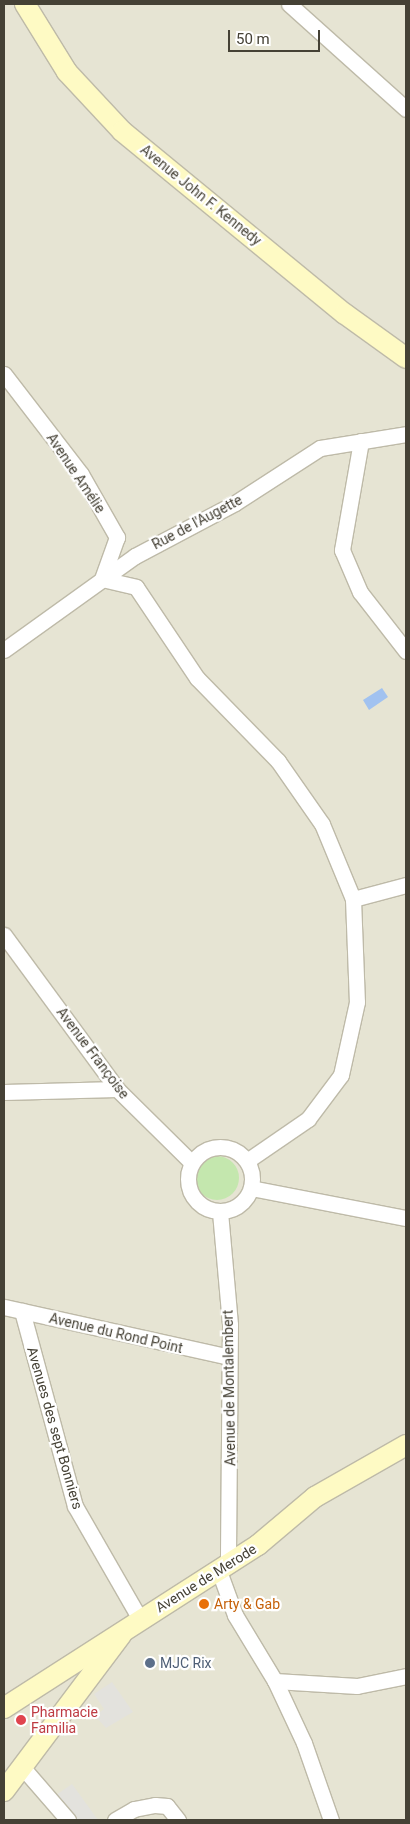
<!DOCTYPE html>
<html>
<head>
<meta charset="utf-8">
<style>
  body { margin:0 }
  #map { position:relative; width:410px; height:1824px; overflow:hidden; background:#f3f1e5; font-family:Roboto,sans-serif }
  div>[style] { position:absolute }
  .residential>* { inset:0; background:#e6e4d3 }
  .green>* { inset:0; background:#c4e7ae }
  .round { border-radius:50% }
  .parking>* { inset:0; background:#e3e2dd }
  .water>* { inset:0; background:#a1c2f0 }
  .roads { filter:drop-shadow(1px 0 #bebaa8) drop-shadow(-1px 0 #bebaa8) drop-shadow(0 1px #bebaa8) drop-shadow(0 -1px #bebaa8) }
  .street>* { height:15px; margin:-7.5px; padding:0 7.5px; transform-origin:7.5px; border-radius:7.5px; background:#fff }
  .street>.ring { margin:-7.5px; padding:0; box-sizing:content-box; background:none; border:15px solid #fff; border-radius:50% }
  .secondary>* { height:20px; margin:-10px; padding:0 10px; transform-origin:10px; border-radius:10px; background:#fefac4 }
  .dots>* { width:14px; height:14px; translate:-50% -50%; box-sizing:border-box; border:2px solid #fff; border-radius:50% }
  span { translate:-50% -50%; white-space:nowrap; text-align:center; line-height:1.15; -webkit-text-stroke:4.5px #fff; paint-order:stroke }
  .street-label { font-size:14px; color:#454135 }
  .food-label { font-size:14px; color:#c56008 }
  .left { translate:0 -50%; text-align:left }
  .service-label { font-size:14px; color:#4e5e75 }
  .health-label { font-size:14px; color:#be3a42 }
  .frame { position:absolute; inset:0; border:5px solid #454135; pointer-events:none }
  .scale { position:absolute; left:228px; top:30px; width:92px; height:22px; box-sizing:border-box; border:2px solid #454135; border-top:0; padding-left:6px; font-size:15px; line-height:18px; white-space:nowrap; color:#454135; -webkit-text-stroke:4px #fff; paint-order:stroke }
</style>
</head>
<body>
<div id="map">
  <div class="residential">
    <div style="clip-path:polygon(4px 4px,406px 4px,406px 1820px,4px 1820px)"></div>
  </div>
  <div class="green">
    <div class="round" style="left:195px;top:1156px;width:44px;height:44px"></div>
  </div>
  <div class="parking">
    <div style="clip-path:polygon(112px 1682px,133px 1712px,106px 1728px,95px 1716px,104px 1709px,94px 1694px)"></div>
    <div style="clip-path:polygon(72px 1784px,98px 1820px,75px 1820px,56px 1795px)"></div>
  </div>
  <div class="water">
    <div style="clip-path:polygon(382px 688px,388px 697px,369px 710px,363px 700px)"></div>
  </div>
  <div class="roads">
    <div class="street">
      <div style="left:289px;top:4px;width:157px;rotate:41.9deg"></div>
      <div style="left:4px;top:374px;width:126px;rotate:52.4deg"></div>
      <div style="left:81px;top:474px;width:73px;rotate:60.3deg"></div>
      <div style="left:117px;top:537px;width:45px;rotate:109.7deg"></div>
      <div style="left:361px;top:441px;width:111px;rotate:99.9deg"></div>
      <div style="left:342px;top:550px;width:46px;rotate:66.8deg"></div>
      <div style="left:360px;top:592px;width:75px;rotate:52.1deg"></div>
      <div style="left:102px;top:579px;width:35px;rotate:13deg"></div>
      <div style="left:136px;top:587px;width:110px;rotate:56.2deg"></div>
      <div style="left:197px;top:678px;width:116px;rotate:45.7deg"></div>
      <div style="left:278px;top:761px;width:77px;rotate:55.1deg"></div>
      <div style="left:322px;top:824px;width:81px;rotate:67.5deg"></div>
      <div style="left:353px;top:899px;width:103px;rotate:87.8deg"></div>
      <div style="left:357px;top:1002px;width:75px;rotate:102.4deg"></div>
      <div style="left:341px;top:1075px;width:55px;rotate:126.9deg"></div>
      <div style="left:308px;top:1119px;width:74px;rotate:145.5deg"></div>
      <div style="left:4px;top:650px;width:161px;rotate:-35.7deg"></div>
      <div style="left:135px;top:556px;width:113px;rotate:-27.9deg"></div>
      <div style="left:235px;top:503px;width:101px;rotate:-32.9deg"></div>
      <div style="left:320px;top:448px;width:87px;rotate:-9.2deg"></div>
      <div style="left:353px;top:899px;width:55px;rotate:-14.8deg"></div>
      <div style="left:4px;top:935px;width:191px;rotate:53.7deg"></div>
      <div style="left:117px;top:1089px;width:105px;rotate:44.6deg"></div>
      <div style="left:4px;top:1092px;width:113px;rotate:-1.5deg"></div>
      <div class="ring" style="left:188px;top:1147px;width:49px;height:49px"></div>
      <div style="left:251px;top:1188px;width:158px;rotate:11deg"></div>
      <div style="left:220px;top:1212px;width:113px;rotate:84.9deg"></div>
      <div style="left:230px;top:1325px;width:239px;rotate:90.5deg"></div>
      <div style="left:4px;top:1307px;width:230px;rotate:12.5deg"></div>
      <div style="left:22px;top:1311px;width:202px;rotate:74.8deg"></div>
      <div style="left:75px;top:1506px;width:130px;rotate:60.1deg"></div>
      <div style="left:219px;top:1571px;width:47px;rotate:70deg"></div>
      <div style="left:235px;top:1615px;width:77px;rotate:58.8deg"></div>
      <div style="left:275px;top:1681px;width:68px;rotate:64.9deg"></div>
      <div style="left:304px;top:1743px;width:82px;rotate:70.7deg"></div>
      <div style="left:275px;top:1681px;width:82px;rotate:3.5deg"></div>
      <div style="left:357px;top:1686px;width:50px;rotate:-11.5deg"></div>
      <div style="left:23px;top:1768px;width:69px;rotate:49.1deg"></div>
      <div style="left:115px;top:1820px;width:22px;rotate:-30deg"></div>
      <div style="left:134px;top:1809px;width:21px;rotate:-11deg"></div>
      <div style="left:155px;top:1805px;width:12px;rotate:5deg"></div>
      <div style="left:167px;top:1806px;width:18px;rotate:52deg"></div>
    </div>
    <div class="secondary">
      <div style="left:25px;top:4px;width:80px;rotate:58.3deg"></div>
      <div style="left:67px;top:72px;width:81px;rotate:47deg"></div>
      <div style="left:122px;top:131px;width:288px;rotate:39.4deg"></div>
      <div style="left:345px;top:314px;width:75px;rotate:35.8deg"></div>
      <div style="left:4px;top:1708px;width:302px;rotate:-32.7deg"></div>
      <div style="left:258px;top:1545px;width:75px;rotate:-40.1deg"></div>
      <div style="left:315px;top:1497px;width:105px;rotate:-29.7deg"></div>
      <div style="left:4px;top:1791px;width:195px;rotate:-53.1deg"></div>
    </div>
  </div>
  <div class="dots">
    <div style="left:204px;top:1604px;background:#e8710a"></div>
    <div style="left:150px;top:1663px;background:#5c6f8a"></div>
    <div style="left:21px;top:1720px;background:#e0444e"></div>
  </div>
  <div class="street-label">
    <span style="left:201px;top:195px;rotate:39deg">Avenue John F. Kennedy</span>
    <span style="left:76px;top:473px;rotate:56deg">Avenue Amélie</span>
    <span style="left:197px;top:522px;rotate:-28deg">Rue de l'Augette</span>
    <span style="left:93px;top:1053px;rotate:53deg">Avenue Françoise</span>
    <span style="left:116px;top:1333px;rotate:13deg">Avenue du Rond Point</span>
    <span style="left:229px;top:1388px;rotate:-91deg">Avenue de Montalembert</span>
    <span style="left:55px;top:1428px;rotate:74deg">Avenues des sept Bonniers</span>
    <span style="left:206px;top:1578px;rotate:-32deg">Avenue de Merode</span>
  </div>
  <div class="food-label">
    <span class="left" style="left:214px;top:1604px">Arty &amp; Gab</span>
  </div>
  <div class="service-label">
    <span class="left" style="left:160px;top:1663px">MJC Rix</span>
  </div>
  <div class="health-label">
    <span class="left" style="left:31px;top:1720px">Pharmacie<br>Familia</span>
  </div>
  <div class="frame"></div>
  <div class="scale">50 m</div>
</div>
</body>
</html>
